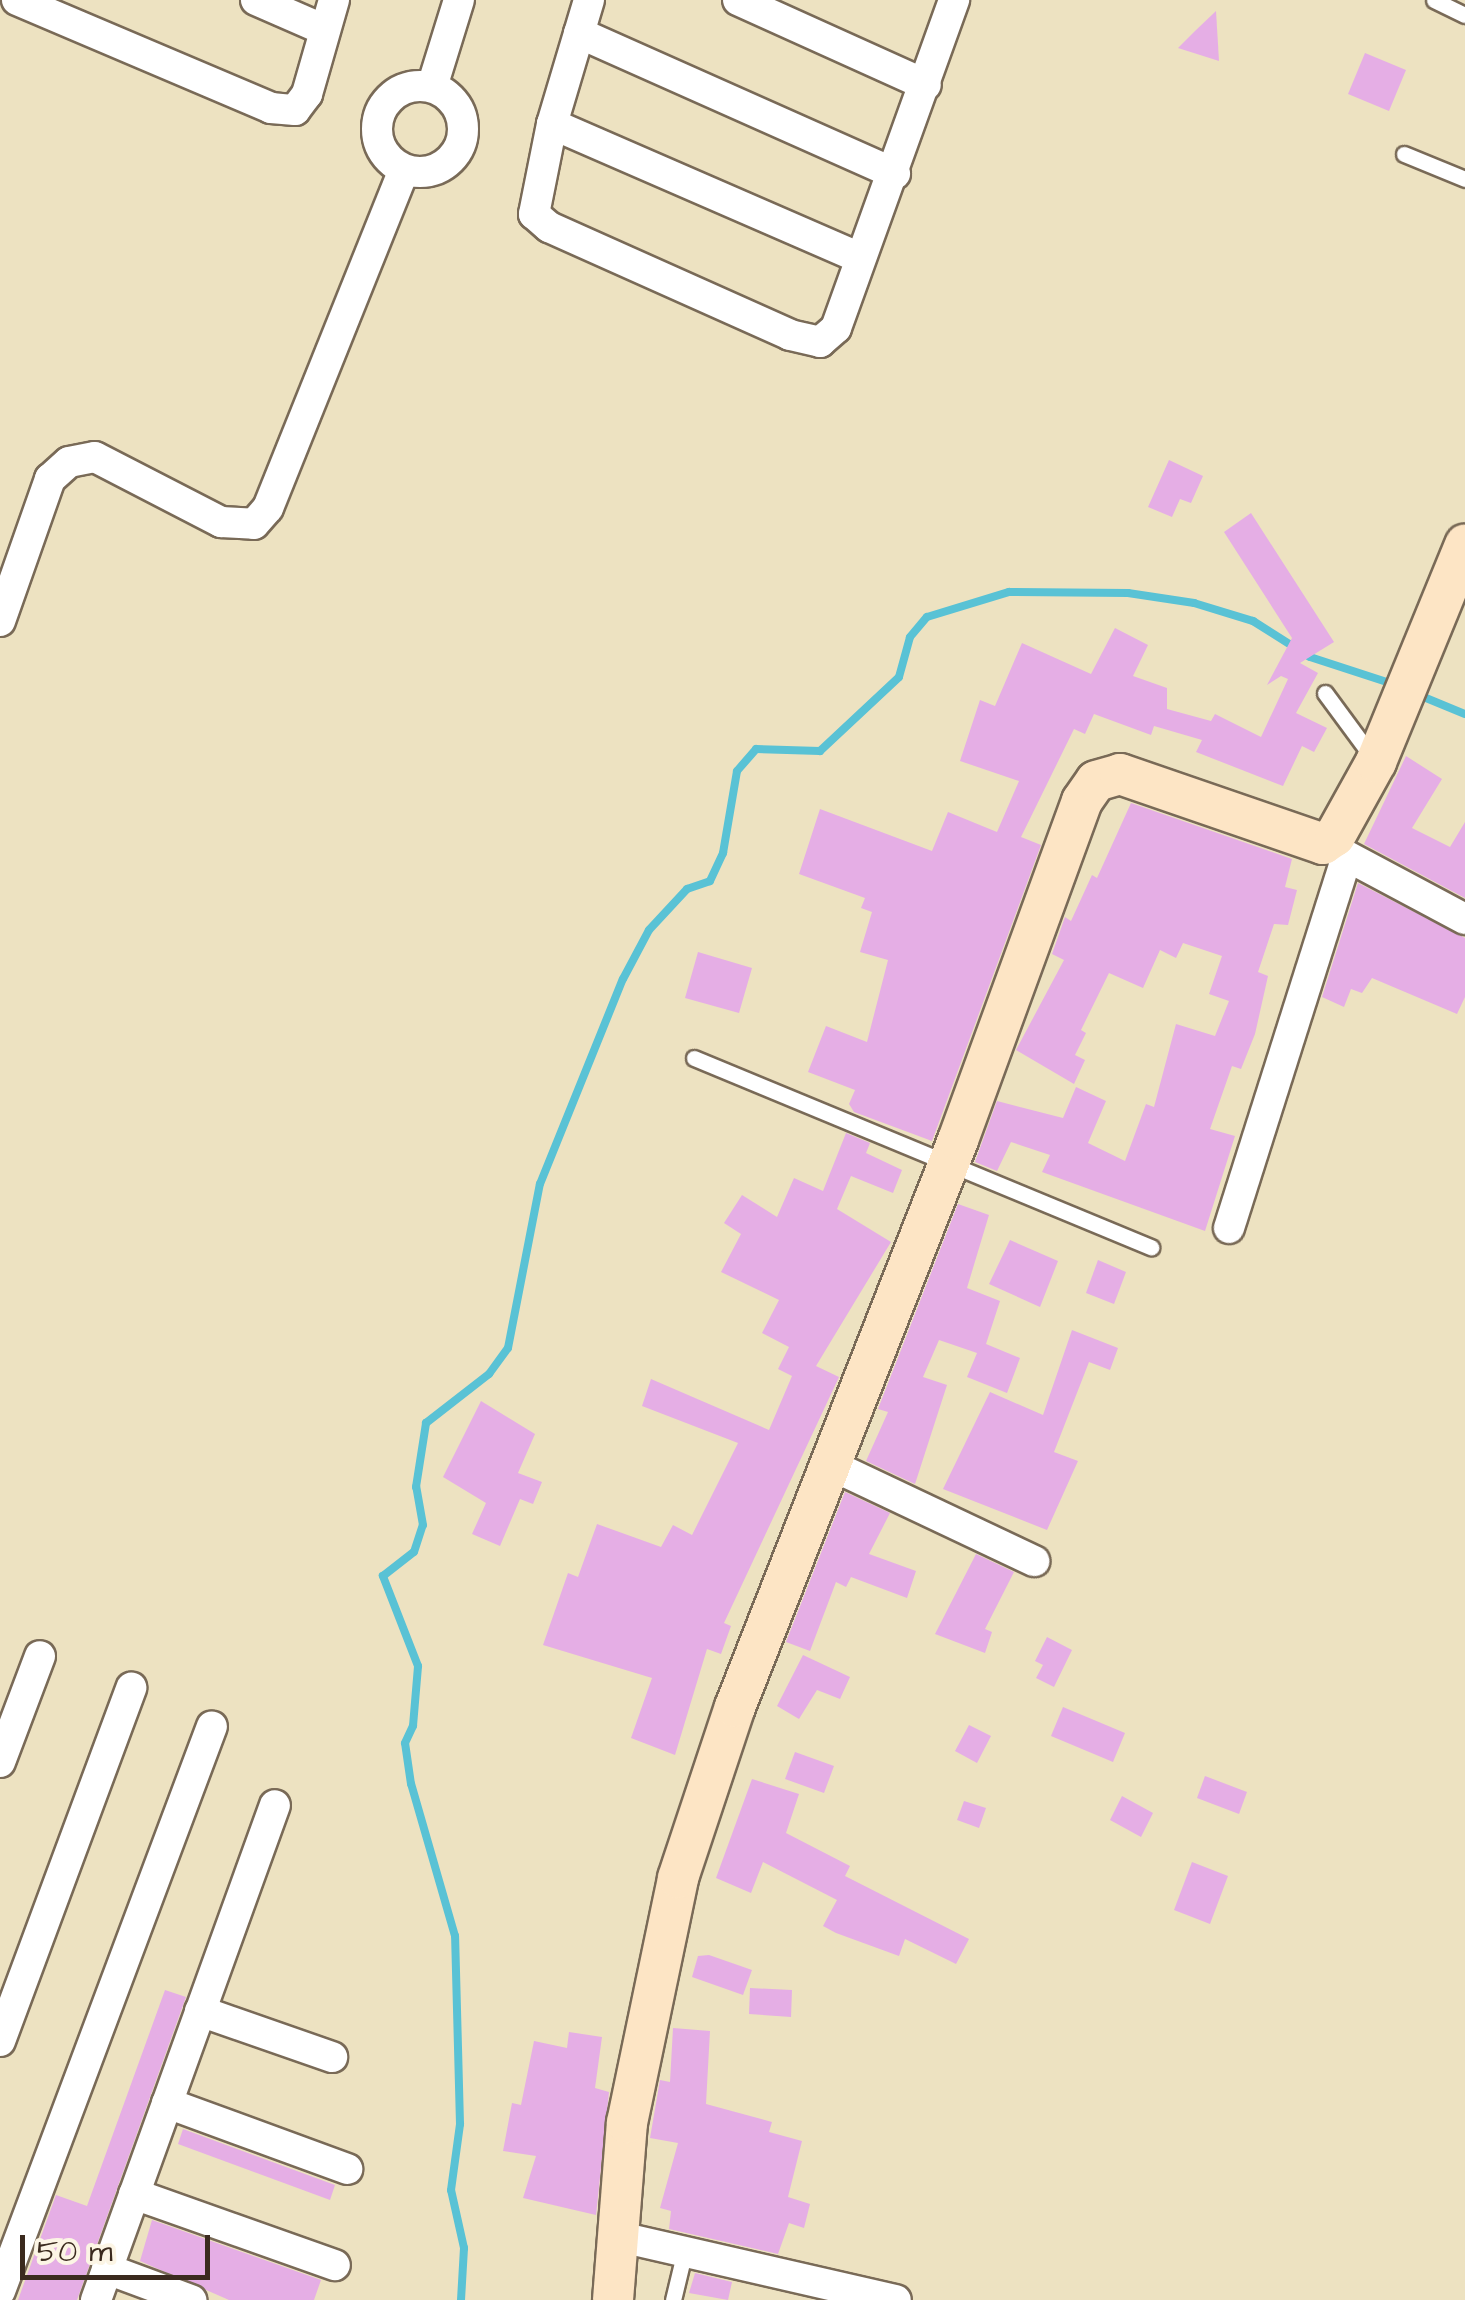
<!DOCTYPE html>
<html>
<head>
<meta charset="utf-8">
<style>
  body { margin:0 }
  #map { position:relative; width:1465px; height:2300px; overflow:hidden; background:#ede2c1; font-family:"Architects Daughter",sans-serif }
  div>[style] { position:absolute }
  .stream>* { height:8px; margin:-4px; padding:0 4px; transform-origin:4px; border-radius:4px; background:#59c2d5 }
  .building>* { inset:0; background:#e5aee5 }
  .roads { filter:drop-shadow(2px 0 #796a57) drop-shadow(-2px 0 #796a57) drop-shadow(0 2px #796a57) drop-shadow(0 -2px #796a57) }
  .lane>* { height:15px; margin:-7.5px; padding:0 7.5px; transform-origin:7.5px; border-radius:7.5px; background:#fff }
  .street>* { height:30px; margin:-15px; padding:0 15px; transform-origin:15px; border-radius:15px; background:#fff }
  .street>.ring { margin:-15px; padding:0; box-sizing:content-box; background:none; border:30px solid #fff; border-radius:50% }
  .secondary>* { height:40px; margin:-20px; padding:0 20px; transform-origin:20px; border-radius:20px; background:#fde5c5 }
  span { translate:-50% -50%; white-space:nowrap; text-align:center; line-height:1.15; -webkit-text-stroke:8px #fcf5e5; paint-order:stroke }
  .scale { position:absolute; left:20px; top:2235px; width:190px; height:45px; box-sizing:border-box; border:5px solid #3b2a1e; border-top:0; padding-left:12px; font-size:30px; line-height:35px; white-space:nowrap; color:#3b2a1e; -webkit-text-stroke:8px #fcf5e5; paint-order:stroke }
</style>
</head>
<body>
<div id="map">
  <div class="stream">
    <div style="left:1426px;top:698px;width:42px;rotate:22.3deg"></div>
    <div style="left:461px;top:2300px;width:52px;rotate:-86.7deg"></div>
    <div style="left:464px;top:2248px;width:59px;rotate:-102.6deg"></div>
    <div style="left:451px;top:2190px;width:67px;rotate:-82.2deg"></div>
    <div style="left:460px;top:2124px;width:188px;rotate:-91.5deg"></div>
    <div style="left:455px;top:1936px;width:158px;rotate:-106.1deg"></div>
    <div style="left:411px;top:1784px;width:41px;rotate:-98.3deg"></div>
    <div style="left:405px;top:1743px;width:19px;rotate:-65deg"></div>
    <div style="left:413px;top:1726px;width:60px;rotate:-85.2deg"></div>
    <div style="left:418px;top:1666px;width:97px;rotate:-111.3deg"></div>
    <div style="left:383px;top:1576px;width:39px;rotate:-38deg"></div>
    <div style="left:414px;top:1552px;width:28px;rotate:-72deg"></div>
    <div style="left:423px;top:1525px;width:39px;rotate:-100deg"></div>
    <div style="left:416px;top:1487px;width:65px;rotate:-81.1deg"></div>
    <div style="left:426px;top:1423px;width:80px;rotate:-37.9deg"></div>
    <div style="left:489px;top:1374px;width:32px;rotate:-54deg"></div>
    <div style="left:508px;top:1348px;width:167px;rotate:-79deg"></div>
    <div style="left:540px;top:1184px;width:221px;rotate:-68deg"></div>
    <div style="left:623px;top:979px;width:55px;rotate:-62deg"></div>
    <div style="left:649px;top:930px;width:56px;rotate:-47.2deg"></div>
    <div style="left:687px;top:889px;width:24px;rotate:-19deg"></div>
    <div style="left:710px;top:881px;width:31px;rotate:-65deg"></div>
    <div style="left:723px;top:853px;width:83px;rotate:-80.3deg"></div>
    <div style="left:737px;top:771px;width:29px;rotate:-49deg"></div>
    <div style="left:756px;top:749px;width:64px;rotate:1.8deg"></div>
    <div style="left:820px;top:751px;width:108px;rotate:-43.1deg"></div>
    <div style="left:899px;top:677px;width:41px;rotate:-74.6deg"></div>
    <div style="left:910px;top:637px;width:26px;rotate:-50deg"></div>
    <div style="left:927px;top:617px;width:86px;rotate:-17deg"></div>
    <div style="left:1009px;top:592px;width:119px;rotate:0.5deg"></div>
    <div style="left:1128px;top:593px;width:67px;rotate:8.6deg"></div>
    <div style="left:1194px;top:603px;width:62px;rotate:17deg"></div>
    <div style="left:1253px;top:621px;width:67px;rotate:32.3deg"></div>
    <div style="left:1310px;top:657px;width:84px;rotate:18deg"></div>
  </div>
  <div class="building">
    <div style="clip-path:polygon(1216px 11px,1219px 61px,1178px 48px,1195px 31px)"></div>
    <div style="clip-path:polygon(1365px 53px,1406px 70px,1389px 111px,1348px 94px)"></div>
    <div style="clip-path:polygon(1169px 460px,1203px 476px,1191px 503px,1180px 499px,1172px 517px,1148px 507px)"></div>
    <div style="clip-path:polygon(1251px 513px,1334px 642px,1300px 663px,1318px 673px,1296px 713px,1327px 728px,1314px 752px,1302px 746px,1283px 786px,1196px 752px,1202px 740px,1154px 726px,1151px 735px,1094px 714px,1085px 734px,1074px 729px,1021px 837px,1041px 845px,932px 1141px,854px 1112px,849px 1104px,855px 1090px,808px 1072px,826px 1026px,867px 1042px,888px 960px,860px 952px,872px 912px,861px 908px,865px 898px,799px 874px,820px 809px,932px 851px,948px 812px,997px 832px,1019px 781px,960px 761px,980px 700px,995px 706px,1022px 643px,1091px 674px,1115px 628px,1148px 645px,1133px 676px,1167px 688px,1167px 709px,1211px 721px,1215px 714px,1261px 737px,1288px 679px,1281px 676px,1267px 685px,1292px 638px,1224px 532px)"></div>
    <div style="clip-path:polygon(1406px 756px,1442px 779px,1412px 828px,1450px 847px,1465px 822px,1465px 898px,1364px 844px)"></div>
    <div style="clip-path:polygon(1131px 803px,1292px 859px,1285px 887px,1297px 890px,1288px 925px,1274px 924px,1258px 972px,1268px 976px,1255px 1034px,1241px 1069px,1232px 1066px,1210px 1129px,1235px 1136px,1205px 1231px,1042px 1172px,1050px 1155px,1011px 1142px,997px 1171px,975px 1162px,997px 1101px,1063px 1118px,1076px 1087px,1106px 1101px,1088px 1143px,1125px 1161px,1146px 1104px,1154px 1107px,1176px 1024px,1215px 1036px,1229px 1001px,1209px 994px,1222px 956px,1183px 943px,1176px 958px,1160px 950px,1143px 988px,1109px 973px,1081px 1030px,1086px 1033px,1075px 1055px,1085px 1060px,1074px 1084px,1016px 1050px,1064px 960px,1052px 954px,1065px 917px,1071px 921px,1092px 875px,1097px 878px)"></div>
    <div style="clip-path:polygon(1358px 883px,1465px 938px,1465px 997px,1457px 1014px,1372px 978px,1362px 993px,1351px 989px,1344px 1007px,1322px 997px)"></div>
    <div style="clip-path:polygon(698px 952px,752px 968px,739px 1013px,685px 998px)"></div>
    <div style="clip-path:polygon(846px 1133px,870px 1143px,866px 1153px,902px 1170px,893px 1193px,851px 1176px,837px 1209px,891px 1242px,816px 1366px,839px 1377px,724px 1623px,731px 1626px,721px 1654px,707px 1649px,675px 1755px,631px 1738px,652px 1678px,543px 1645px,568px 1573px,578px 1577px,597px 1524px,661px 1547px,673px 1525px,692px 1535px,738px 1443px,642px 1406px,651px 1379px,769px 1430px,792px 1376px,778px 1369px,789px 1347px,762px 1333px,779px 1300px,721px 1272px,741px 1234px,724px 1223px,742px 1195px,777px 1217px,794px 1178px,823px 1191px)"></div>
    <div style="clip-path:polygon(958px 1204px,989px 1215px,967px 1288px,1000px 1301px,986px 1344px,1020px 1358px,1007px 1393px,967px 1377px,977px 1353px,939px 1340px,923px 1377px,947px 1385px,915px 1484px,866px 1461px,888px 1412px,878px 1409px)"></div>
    <div style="clip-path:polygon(1010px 1240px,1058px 1261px,1040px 1307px,989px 1284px)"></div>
    <div style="clip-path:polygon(1098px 1260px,1126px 1272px,1114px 1304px,1086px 1293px)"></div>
    <div style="clip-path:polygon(1072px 1330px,1118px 1348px,1110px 1370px,1089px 1362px,1054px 1452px,1078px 1461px,1047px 1530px,943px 1489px,990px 1392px,1043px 1415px)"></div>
    <div style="clip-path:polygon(481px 1401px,535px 1434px,518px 1473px,542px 1482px,533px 1504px,520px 1499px,500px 1546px,472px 1534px,486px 1503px,443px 1477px)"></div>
    <div style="clip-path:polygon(845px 1492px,890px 1513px,869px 1554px,916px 1571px,907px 1598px,851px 1577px,846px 1587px,836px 1582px,810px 1651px,786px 1642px)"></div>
    <div style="clip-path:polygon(976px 1554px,1014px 1572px,985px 1629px,992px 1632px,985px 1653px,935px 1634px)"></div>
    <div style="clip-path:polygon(1047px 1637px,1072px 1650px,1054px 1687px,1036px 1678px,1043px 1665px,1035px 1661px)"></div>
    <div style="clip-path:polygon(803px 1655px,850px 1677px,840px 1699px,817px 1690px,799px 1719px,777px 1706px)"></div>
    <div style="clip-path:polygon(1063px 1707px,1125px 1733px,1113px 1762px,1051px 1736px)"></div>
    <div style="clip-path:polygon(969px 1725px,991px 1736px,977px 1763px,955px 1751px)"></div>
    <div style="clip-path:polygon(795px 1752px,834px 1766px,824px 1793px,785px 1779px)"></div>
    <div style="clip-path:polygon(1205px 1776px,1247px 1792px,1239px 1814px,1197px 1798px)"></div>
    <div style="clip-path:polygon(752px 1779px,799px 1794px,786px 1833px,850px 1866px,845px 1876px,969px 1939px,956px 1964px,905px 1939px,899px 1956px,836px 1933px,823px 1926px,837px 1900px,763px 1862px,751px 1893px,716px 1878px)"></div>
    <div style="clip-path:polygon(1122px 1796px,1153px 1813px,1141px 1837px,1110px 1820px)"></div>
    <div style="clip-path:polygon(964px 1801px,986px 1808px,979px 1828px,957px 1820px)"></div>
    <div style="clip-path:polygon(1192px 1862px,1228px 1876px,1210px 1924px,1174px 1910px)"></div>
    <div style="clip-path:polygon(709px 1955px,752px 1970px,743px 1995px,692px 1977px,698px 1956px)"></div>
    <div style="clip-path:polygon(750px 1988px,792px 1990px,791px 2017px,749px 2014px)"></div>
    <div style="clip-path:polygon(165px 1990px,186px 1997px,77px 2300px,18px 2300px,56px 2195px,87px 2206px)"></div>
    <div style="clip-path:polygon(673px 2028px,710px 2031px,706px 2104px,772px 2122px,769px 2132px,802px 2141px,788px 2197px,810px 2204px,804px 2228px,789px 2223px,778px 2254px,669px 2229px,671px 2211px,660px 2208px,678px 2143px,650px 2138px,660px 2080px,670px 2082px)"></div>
    <div style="clip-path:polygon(569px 2032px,602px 2037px,595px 2088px,609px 2092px,596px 2215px,523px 2198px,536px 2156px,503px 2151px,512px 2103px,521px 2105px,534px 2041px,567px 2048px)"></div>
    <div style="clip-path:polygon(183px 2129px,335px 2185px,330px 2200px,178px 2144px)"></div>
    <div style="clip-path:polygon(152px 2220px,321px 2280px,314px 2300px,229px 2300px,140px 2261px)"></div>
    <div style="clip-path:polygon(695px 2273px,732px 2282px,728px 2300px,689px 2293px)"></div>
  </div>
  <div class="roads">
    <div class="lane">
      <div style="left:1434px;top:0;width:34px;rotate:26deg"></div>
      <div style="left:1404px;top:154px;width:66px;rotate:22.3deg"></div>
      <div style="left:1325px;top:693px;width:81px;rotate:53.6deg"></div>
      <div style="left:694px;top:1058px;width:495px;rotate:22.5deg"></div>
      <div style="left:673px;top:2300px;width:51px;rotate:-76.5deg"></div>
    </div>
    <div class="street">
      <div style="left:17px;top:0;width:276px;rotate:23deg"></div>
      <div style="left:271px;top:108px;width:24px;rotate:5deg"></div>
      <div style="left:295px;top:110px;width:20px;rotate:-53deg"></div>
      <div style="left:307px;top:94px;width:98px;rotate:-74deg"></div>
      <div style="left:256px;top:0;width:75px;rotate:23.5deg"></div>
      <div style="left:589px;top:0;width:129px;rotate:106.6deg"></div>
      <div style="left:552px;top:124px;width:92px;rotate:101.3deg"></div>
      <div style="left:534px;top:214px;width:20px;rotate:41deg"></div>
      <div style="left:549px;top:227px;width:264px;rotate:24.1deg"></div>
      <div style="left:790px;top:335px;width:31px;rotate:13deg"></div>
      <div style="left:820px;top:342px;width:21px;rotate:-41deg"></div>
      <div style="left:836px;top:328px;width:349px;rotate:-70.2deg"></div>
      <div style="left:738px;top:0;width:206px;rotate:24.3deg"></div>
      <div style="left:579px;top:33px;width:346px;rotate:24deg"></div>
      <div class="ring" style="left:377px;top:86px;width:56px;height:56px"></div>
      <div style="left:432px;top:87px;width:91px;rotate:-72.8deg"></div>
      <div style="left:552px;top:124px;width:336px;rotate:23.5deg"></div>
      <div style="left:0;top:621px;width:151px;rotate:-70.6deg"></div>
      <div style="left:50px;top:479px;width:25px;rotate:-42deg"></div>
      <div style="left:69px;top:462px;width:26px;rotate:-11deg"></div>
      <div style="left:95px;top:457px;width:142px;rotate:27.3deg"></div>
      <div style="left:221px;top:522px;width:33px;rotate:3deg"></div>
      <div style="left:254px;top:524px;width:21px;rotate:-49deg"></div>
      <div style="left:268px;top:508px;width:364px;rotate:-68.1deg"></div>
      <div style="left:1330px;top:847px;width:153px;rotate:28.1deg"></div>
      <div style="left:1229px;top:1228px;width:389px;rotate:-72.4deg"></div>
      <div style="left:831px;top:1465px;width:225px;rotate:25.3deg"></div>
      <div style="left:0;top:1762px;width:113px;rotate:-69.3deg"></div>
      <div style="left:200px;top:2011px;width:140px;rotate:19.2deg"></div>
      <div style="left:0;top:2041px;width:377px;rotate:-69.6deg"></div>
      <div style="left:167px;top:2103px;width:192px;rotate:20.1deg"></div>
      <div style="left:134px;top:2194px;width:213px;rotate:19.5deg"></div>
      <div style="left:616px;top:2236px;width:287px;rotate:12.9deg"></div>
      <div style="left:107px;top:2269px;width:90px;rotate:20.3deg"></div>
      <div style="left:0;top:2291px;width:603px;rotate:-69.43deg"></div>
      <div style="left:96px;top:2300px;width:526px;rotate:-70.12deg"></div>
    </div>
    <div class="secondary">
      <div style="left:613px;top:2300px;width:178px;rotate:-85.5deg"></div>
      <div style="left:627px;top:2123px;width:250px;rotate:-78.2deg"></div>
      <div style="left:678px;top:1878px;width:180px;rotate:-71.6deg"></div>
      <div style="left:735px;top:1707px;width:609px;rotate:-68.53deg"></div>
      <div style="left:958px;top:1140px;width:361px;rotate:-69.9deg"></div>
      <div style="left:1082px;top:801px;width:24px;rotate:-55deg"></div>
      <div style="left:1096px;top:781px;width:25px;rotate:-16deg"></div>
      <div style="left:1120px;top:774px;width:215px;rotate:19deg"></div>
      <div style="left:1323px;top:844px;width:14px;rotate:-34deg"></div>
      <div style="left:1335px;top:836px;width:85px;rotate:-61deg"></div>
      <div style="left:1376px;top:762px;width:235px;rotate:-67.7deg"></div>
    </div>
  </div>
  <div class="scale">50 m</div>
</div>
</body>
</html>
